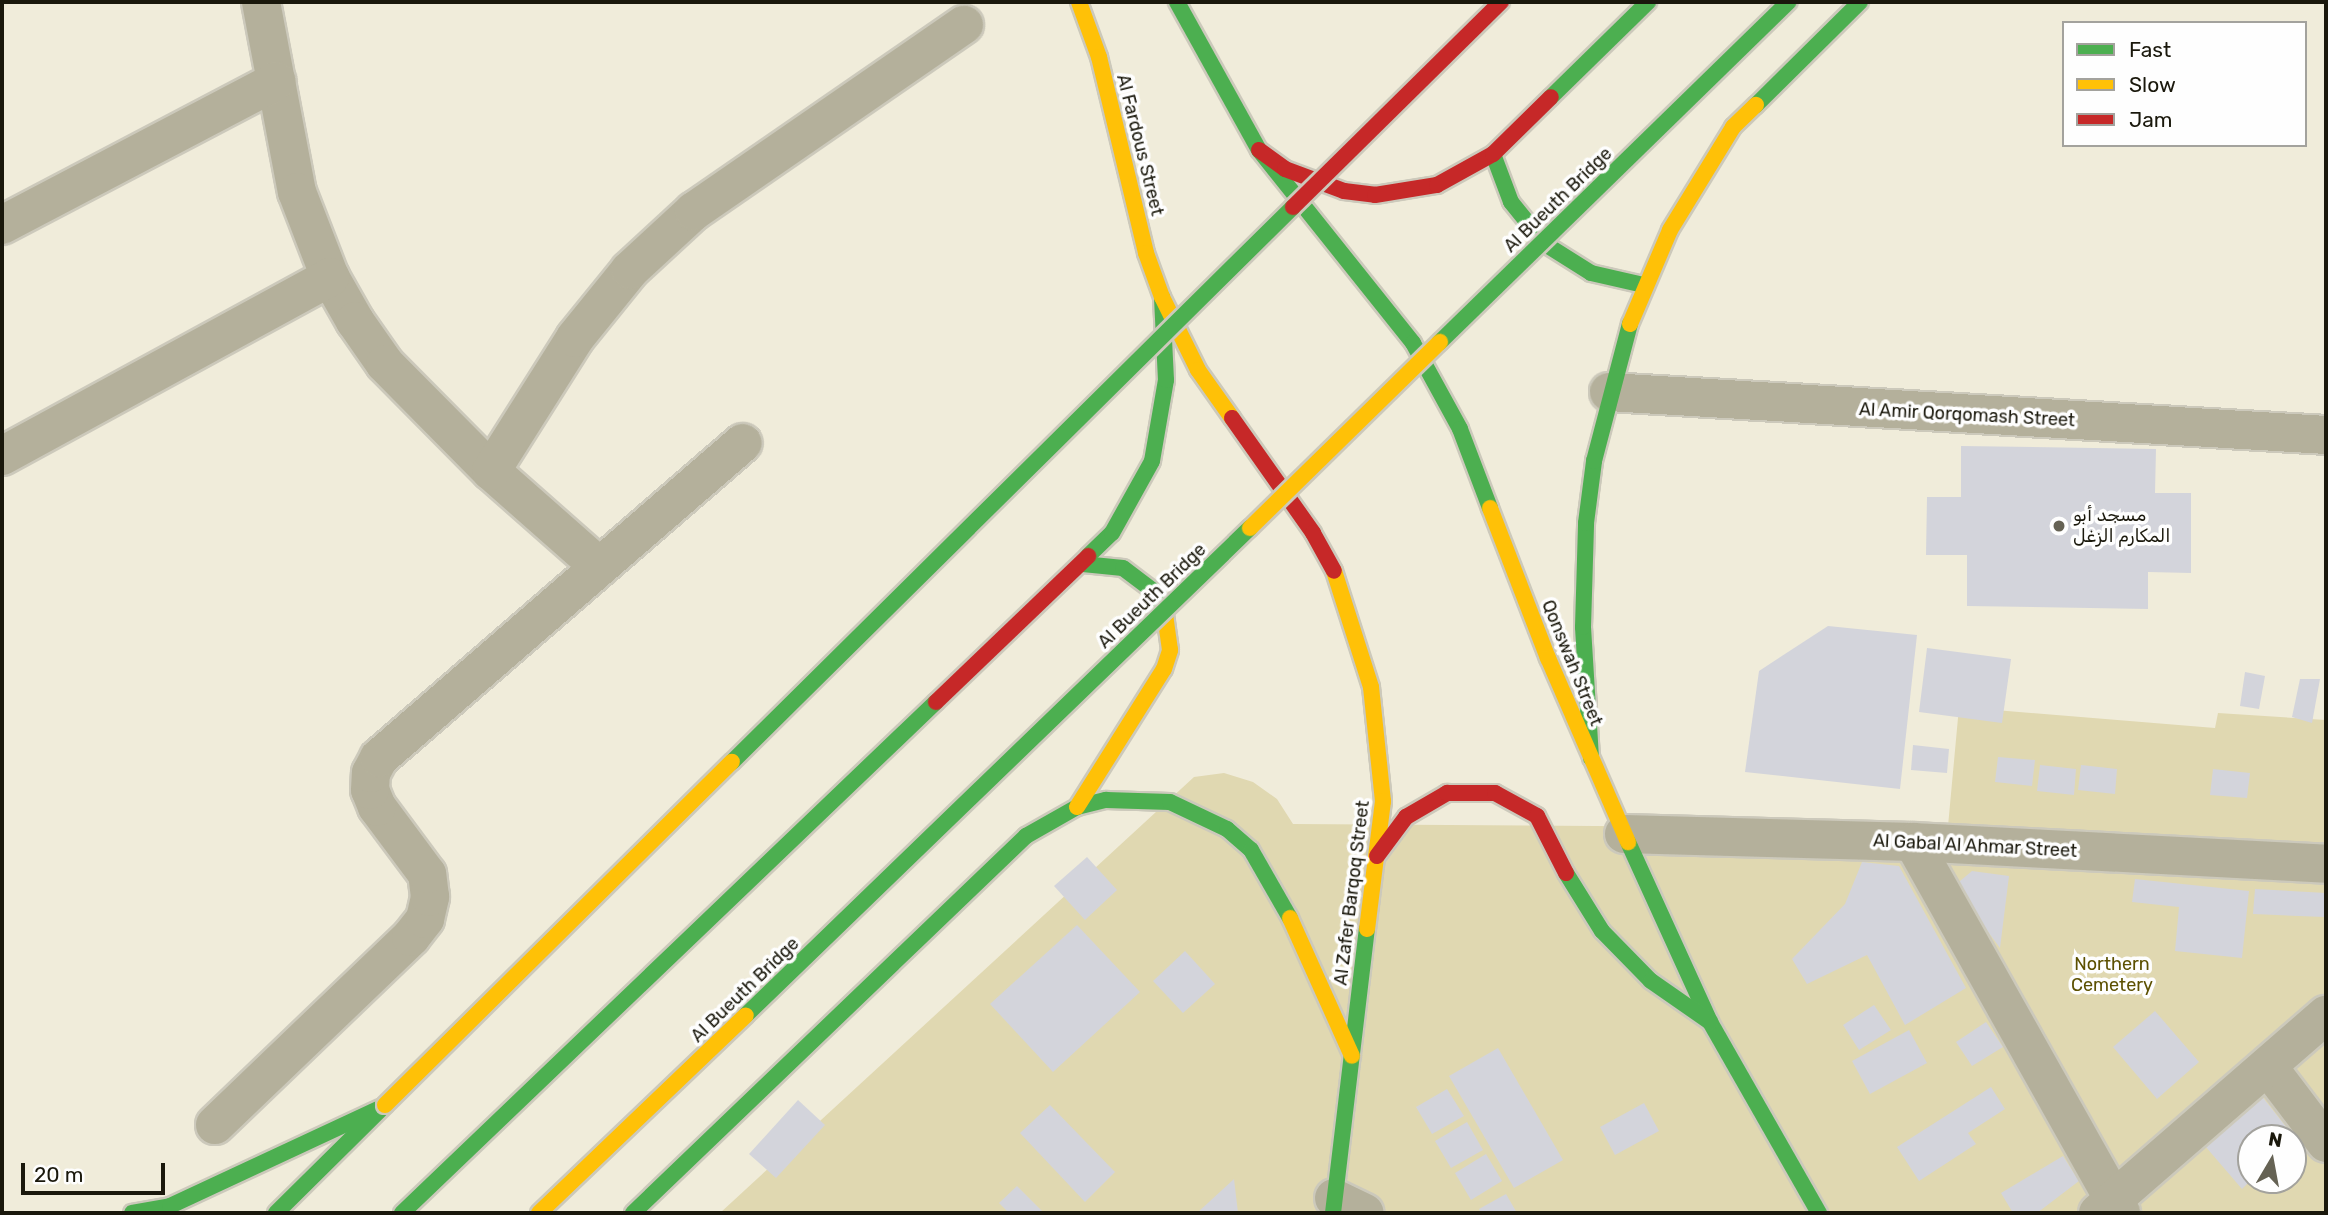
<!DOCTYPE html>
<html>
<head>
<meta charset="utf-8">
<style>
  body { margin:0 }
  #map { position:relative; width:2328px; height:1215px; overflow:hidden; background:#f0ecda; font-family:Rubik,"Noto Naskh Arabic",sans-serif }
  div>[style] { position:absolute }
  .green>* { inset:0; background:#e0d8b1 }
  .building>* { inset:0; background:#d3d4db }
  .roads { filter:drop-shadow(2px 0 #ccc9bb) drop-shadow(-2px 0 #ccc9bb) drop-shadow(0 2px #ccc9bb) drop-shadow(0 -2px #ccc9bb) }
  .street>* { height:38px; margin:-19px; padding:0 19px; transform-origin:19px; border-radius:19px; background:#b4b09b }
  .fast>* { height:16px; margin:-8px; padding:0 8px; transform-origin:8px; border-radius:8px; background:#4caf50 }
  .slow>* { height:16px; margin:-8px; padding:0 8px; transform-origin:8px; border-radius:8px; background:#ffc107 }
  .jam>* { height:16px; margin:-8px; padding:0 8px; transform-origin:8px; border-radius:8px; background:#c62828 }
  .bridges { filter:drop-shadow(2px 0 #ccc9bb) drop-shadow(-2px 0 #ccc9bb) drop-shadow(0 2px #ccc9bb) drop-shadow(0 -2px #ccc9bb) }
  .fast-bridge>* { height:16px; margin:-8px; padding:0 8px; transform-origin:8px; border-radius:8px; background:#4caf50 }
  .slow-bridge>* { height:16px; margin:-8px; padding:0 8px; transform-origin:8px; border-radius:8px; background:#ffc107 }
  .jam-bridge>* { height:16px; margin:-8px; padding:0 8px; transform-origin:8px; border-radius:8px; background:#c62828 }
  .dots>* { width:19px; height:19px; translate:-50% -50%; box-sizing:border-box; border:4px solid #fefefe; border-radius:50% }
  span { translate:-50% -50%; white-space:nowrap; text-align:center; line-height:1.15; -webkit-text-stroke:7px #fefefe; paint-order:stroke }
  .street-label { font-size:18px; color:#1a180c }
  .poi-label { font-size:18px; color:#1a180c }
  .left { translate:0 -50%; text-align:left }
  .park-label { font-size:18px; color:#5c5001 }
  .frame { position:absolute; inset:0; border:4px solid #1a180c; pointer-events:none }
  .legend { position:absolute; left:2062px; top:21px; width:245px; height:126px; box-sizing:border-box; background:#fefefe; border:2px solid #a3a29d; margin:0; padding:9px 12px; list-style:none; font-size:21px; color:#1a180c }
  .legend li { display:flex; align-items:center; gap:14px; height:35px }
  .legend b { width:35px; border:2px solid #a3a29d }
  .north { position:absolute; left:2237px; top:1124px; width:70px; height:70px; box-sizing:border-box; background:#fefefe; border:2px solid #a3a29d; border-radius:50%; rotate:10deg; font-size:19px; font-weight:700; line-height:28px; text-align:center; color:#1a180c }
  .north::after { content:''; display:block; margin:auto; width:24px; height:32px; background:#656254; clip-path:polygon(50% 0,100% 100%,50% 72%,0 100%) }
  .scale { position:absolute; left:21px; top:1163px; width:144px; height:32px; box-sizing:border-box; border:4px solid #1a180c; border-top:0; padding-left:9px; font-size:21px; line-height:24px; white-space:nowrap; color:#1a180c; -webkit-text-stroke:5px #fefefe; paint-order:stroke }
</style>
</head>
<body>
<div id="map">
  <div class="green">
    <div style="clip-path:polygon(evenodd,1959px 707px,2215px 728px,2218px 713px,2326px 720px,2326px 1213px,720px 1213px,1194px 777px,1224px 773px,1253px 782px,1277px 799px,1293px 824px,1736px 827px,1947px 837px,1959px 707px,2251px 1138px,2293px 1138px,2293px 1180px,2251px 1180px,2251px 1138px)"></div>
  </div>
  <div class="building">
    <div style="clip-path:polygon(1961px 446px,2156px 449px,2155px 493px,2191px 493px,2191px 573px,2148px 572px,2148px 609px,1967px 606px,1967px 555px,1926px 555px,1927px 497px,1961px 497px)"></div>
    <div style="clip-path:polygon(1828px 626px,1917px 635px,1900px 789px,1745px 772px,1759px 671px)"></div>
    <div style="clip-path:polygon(1927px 648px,2011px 659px,2002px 723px,1919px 712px)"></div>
    <div style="clip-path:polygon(2245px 672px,2265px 676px,2259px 709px,2240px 706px)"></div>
    <div style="clip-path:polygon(2300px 679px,2320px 679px,2312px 723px,2292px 717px)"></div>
    <div style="clip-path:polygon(1913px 745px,1949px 749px,1947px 773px,1911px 770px)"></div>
    <div style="clip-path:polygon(1998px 757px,2035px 760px,2032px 786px,1995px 782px)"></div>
    <div style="clip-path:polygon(2040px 765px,2076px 769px,2074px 795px,2037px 791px)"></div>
    <div style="clip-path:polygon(2081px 765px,2117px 769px,2115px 794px,2078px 790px)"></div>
    <div style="clip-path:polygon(2213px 769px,2250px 773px,2247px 798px,2210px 795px)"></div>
    <div style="clip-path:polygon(1087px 857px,1117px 890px,1085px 920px,1054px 886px)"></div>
    <div style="clip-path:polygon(1862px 862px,1899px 866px,1966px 988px,1905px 1025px,1867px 955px,1807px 984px,1792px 959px,1845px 904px)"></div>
    <div style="clip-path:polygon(1972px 871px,2009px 876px,2000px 948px,1954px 886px)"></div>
    <div style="clip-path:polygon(2135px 879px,2249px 891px,2242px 958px,2175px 951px,2179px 907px,2132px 902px)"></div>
    <div style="clip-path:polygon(2255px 889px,2326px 893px,2326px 922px,2324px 917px,2253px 914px)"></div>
    <div style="clip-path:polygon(1077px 925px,1140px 992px,1053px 1072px,990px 1004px)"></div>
    <div style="clip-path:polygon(1185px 951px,1215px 984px,1183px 1013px,1153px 981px)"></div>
    <div style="clip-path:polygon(1874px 1005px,1891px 1030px,1859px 1050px,1843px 1025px)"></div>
    <div style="clip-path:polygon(2155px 1011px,2199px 1062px,2157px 1099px,2113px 1047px)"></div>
    <div style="clip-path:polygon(1986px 1022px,2003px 1047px,1972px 1066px,1956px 1042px)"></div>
    <div style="clip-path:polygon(1909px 1030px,1927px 1063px,1870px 1094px,1852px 1061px)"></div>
    <div style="clip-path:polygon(1498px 1048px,1563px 1160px,1514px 1188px,1449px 1076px)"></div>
    <div style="clip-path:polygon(1991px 1087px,2005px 1109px,1968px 1133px,1976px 1144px,1919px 1181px,1897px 1147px)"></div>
    <div style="clip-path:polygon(1447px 1089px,1464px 1116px,1432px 1134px,1416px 1107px)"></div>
    <div style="clip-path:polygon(2257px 1090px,2295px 1138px,2251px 1138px,2251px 1180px,2242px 1189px,2199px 1139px)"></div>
    <div style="clip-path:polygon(798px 1100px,825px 1125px,776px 1178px,749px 1154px)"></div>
    <div style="clip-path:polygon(1644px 1103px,1659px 1131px,1615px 1155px,1600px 1127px)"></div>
    <div style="clip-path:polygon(1050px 1105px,1115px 1172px,1085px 1202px,1020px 1133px)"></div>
    <div style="clip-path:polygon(1467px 1122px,1483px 1150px,1451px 1168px,1435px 1141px)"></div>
    <div style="clip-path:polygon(1486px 1154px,1502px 1181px,1471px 1200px,1455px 1173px)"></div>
    <div style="clip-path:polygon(2063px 1156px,2079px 1181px,2037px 1213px,2013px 1213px,2001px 1193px)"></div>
    <div style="clip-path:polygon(1234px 1179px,1238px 1213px,1197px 1213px)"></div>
    <div style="clip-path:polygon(1017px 1186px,1044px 1213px,1009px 1213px,999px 1203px)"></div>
    <div style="clip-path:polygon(1506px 1194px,1517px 1213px,1481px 1213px,1479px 1209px)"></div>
  </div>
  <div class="roads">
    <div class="street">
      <div style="left:261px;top:2px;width:193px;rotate:79.3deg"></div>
      <div style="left:297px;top:192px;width:91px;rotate:68.8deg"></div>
      <div style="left:330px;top:277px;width:51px;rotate:60.4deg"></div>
      <div style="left:355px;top:321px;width:52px;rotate:55.1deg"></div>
      <div style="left:385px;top:364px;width:151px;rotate:45.3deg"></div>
      <div style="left:491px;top:471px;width:145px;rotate:41.4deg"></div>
      <div style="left:2px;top:225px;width:310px;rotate:-27.7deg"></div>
      <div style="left:1609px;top:392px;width:718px;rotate:3.43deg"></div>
      <div style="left:2px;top:456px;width:374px;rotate:-28.6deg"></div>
      <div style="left:491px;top:471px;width:157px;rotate:-57.7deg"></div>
      <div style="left:575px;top:338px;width:87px;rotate:-51deg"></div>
      <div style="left:630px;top:270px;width:87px;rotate:-42.7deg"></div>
      <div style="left:694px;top:211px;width:328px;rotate:-34.6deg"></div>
      <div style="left:1624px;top:834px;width:289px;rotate:1.6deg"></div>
      <div style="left:1913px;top:842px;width:414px;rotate:3deg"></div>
      <div style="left:1913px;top:842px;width:425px;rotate:60.7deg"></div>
      <div style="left:2269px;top:1068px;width:94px;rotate:52.8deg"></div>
      <div style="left:215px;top:1125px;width:272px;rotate:-43.8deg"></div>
      <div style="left:411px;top:937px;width:23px;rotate:-52deg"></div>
      <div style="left:425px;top:919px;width:23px;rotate:-77deg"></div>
      <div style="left:430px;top:897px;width:23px;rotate:-97deg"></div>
      <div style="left:427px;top:874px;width:84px;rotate:-126.7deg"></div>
      <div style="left:377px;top:807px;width:18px;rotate:-112deg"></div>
      <div style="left:370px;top:790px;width:17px;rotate:-87deg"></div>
      <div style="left:371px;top:773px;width:17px;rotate:-62deg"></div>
      <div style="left:379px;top:758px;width:481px;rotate:-40.9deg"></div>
      <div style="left:1334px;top:1198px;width:34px;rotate:26deg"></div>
      <div style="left:2098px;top:1213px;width:302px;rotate:-41deg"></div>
    </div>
    <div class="fast">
      <div style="left:1177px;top:2px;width:169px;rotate:61deg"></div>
      <div style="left:1259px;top:150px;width:247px;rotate:51.4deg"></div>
      <div style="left:1413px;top:343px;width:98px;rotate:61.3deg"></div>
      <div style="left:1460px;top:429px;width:85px;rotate:69.2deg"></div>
      <div style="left:1551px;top:97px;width:136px;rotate:-44.4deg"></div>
      <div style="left:1756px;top:105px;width:146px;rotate:-44.7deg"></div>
      <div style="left:1493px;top:154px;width:51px;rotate:69.4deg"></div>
      <div style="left:1511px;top:202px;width:54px;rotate:51deg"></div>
      <div style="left:1545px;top:244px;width:54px;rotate:32.2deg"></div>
      <div style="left:1591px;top:273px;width:54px;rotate:12.8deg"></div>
      <div style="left:1088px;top:556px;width:33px;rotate:-44deg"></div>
      <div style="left:1112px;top:533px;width:82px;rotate:-60.9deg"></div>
      <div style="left:1152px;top:461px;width:82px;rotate:-80.2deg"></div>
      <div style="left:1166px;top:380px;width:83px;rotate:-92.8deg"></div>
      <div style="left:1083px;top:564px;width:40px;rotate:5.7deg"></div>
      <div style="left:1123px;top:568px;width:40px;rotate:37deg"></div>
      <div style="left:1155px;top:592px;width:23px;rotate:65deg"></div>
      <div style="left:1591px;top:758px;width:131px;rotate:-93.5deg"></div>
      <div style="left:1583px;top:627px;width:104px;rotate:-88.3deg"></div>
      <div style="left:1586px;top:523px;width:63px;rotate:-82.6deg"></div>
      <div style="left:1594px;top:461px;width:142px;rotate:-75.3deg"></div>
      <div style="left:1628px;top:842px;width:198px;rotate:65.5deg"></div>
      <div style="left:1710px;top:1022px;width:220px;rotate:60.3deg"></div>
      <div style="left:1566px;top:873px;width:68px;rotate:58.2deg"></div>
      <div style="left:1602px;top:931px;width:70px;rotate:45.6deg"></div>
      <div style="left:1651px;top:981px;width:72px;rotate:34.8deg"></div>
      <div style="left:132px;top:1213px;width:39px;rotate:-10deg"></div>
      <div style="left:170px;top:1206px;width:232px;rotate:-25deg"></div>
      <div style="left:276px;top:1213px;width:153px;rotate:-44.7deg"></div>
      <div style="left:402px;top:1213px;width:739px;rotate:-43.74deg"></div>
      <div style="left:633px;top:1213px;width:545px;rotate:-43.81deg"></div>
      <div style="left:1026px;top:836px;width:59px;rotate:-29.6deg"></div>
      <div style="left:1077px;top:807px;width:30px;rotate:-14deg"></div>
      <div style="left:1106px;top:800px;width:64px;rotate:1.8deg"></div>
      <div style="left:1170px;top:802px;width:63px;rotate:25.3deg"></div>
      <div style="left:1227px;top:829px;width:32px;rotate:41deg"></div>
      <div style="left:1251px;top:850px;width:78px;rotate:60.2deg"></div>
      <div style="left:1333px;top:1213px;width:286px;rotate:-83.2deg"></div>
    </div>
    <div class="slow">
      <div style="left:1079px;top:2px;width:59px;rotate:70deg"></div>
      <div style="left:1099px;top:57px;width:202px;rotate:76.5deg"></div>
      <div style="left:1146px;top:253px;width:47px;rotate:70deg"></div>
      <div style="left:1162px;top:297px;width:81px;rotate:63.7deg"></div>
      <div style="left:1198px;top:370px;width:59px;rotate:54.7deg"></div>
      <div style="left:1630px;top:324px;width:102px;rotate:-66.9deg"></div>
      <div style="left:1670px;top:230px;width:121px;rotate:-58.5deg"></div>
      <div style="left:1733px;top:127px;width:32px;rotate:-44deg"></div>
      <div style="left:1490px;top:508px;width:161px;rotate:68.9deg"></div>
      <div style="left:1548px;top:658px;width:201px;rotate:66.5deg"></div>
      <div style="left:1334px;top:571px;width:122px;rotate:72.3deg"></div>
      <div style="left:1371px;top:687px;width:115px;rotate:84deg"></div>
      <div style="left:1383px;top:801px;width:129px;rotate:97.1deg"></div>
      <div style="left:1077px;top:807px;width:163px;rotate:-57.8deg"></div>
      <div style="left:1164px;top:669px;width:20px;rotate:-72deg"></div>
      <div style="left:1170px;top:650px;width:37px;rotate:-98deg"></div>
      <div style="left:1290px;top:918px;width:151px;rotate:65.8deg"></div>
    </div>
    <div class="jam">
      <div style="left:1259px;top:150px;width:32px;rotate:36deg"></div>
      <div style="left:1285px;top:169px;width:63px;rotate:20.4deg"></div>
      <div style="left:1344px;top:191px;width:31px;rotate:7deg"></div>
      <div style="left:1375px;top:195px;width:63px;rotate:-9.2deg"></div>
      <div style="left:1437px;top:185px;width:64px;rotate:-29deg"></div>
      <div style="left:1493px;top:154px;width:81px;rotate:-44.5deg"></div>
      <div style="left:1232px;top:418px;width:141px;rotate:54.8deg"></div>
      <div style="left:1313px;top:533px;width:43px;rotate:61.1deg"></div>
      <div style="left:936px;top:702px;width:211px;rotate:-43.8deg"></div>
      <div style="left:1377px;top:856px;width:49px;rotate:-53.4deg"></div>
      <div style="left:1406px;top:817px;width:48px;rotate:-30.3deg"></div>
      <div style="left:1447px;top:793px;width:48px"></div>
      <div style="left:1495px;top:793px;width:48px;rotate:28.7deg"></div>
      <div style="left:1537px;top:816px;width:64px;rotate:63deg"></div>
    </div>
  </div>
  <div class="bridges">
    <div class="fast-bridge">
      <div style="left:1440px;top:342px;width:487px;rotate:-44.3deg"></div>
      <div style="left:732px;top:762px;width:789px;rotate:-44.69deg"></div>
      <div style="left:746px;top:1015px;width:701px;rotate:-44.02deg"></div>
    </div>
    <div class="slow-bridge">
      <div style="left:1250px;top:528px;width:266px;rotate:-44.4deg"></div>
      <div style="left:385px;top:1105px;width:488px;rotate:-44.7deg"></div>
      <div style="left:539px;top:1213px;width:286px;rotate:-43.7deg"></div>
    </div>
    <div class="jam-bridge">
      <div style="left:1293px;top:207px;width:292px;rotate:-44.6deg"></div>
    </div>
  </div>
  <div class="dots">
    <div style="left:2059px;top:526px;background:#656254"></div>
  </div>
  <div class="street-label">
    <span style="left:1140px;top:145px;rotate:76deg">Al Fardous Street</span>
    <span style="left:1558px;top:200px;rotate:-44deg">Al Bueuth Bridge</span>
    <span style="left:1967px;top:415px;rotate:3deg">Al Amir Qorqomash Street</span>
    <span style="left:1152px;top:596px;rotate:-44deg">Al Bueuth Bridge</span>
    <span style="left:1572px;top:663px;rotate:68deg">Qonswah Street</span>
    <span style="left:1975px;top:846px;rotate:3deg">Al Gabal Al Ahmar Street</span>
    <span style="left:1352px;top:893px;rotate:-83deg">Al Zafer Barqoq Street</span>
    <span style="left:745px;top:990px;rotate:-44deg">Al Bueuth Bridge</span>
  </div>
  <div class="poi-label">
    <span class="left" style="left:2073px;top:526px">مسجد أبو<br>المكارم الزغل</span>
  </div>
  <div class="park-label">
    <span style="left:2112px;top:975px">Northern<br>Cemetery</span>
  </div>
  <div class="frame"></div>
  <ul class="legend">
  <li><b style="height:9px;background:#4caf50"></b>Fast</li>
  <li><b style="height:9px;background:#ffc107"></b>Slow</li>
  <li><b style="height:9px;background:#c62828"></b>Jam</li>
  </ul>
  <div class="north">N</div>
  <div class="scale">20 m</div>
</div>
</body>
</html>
